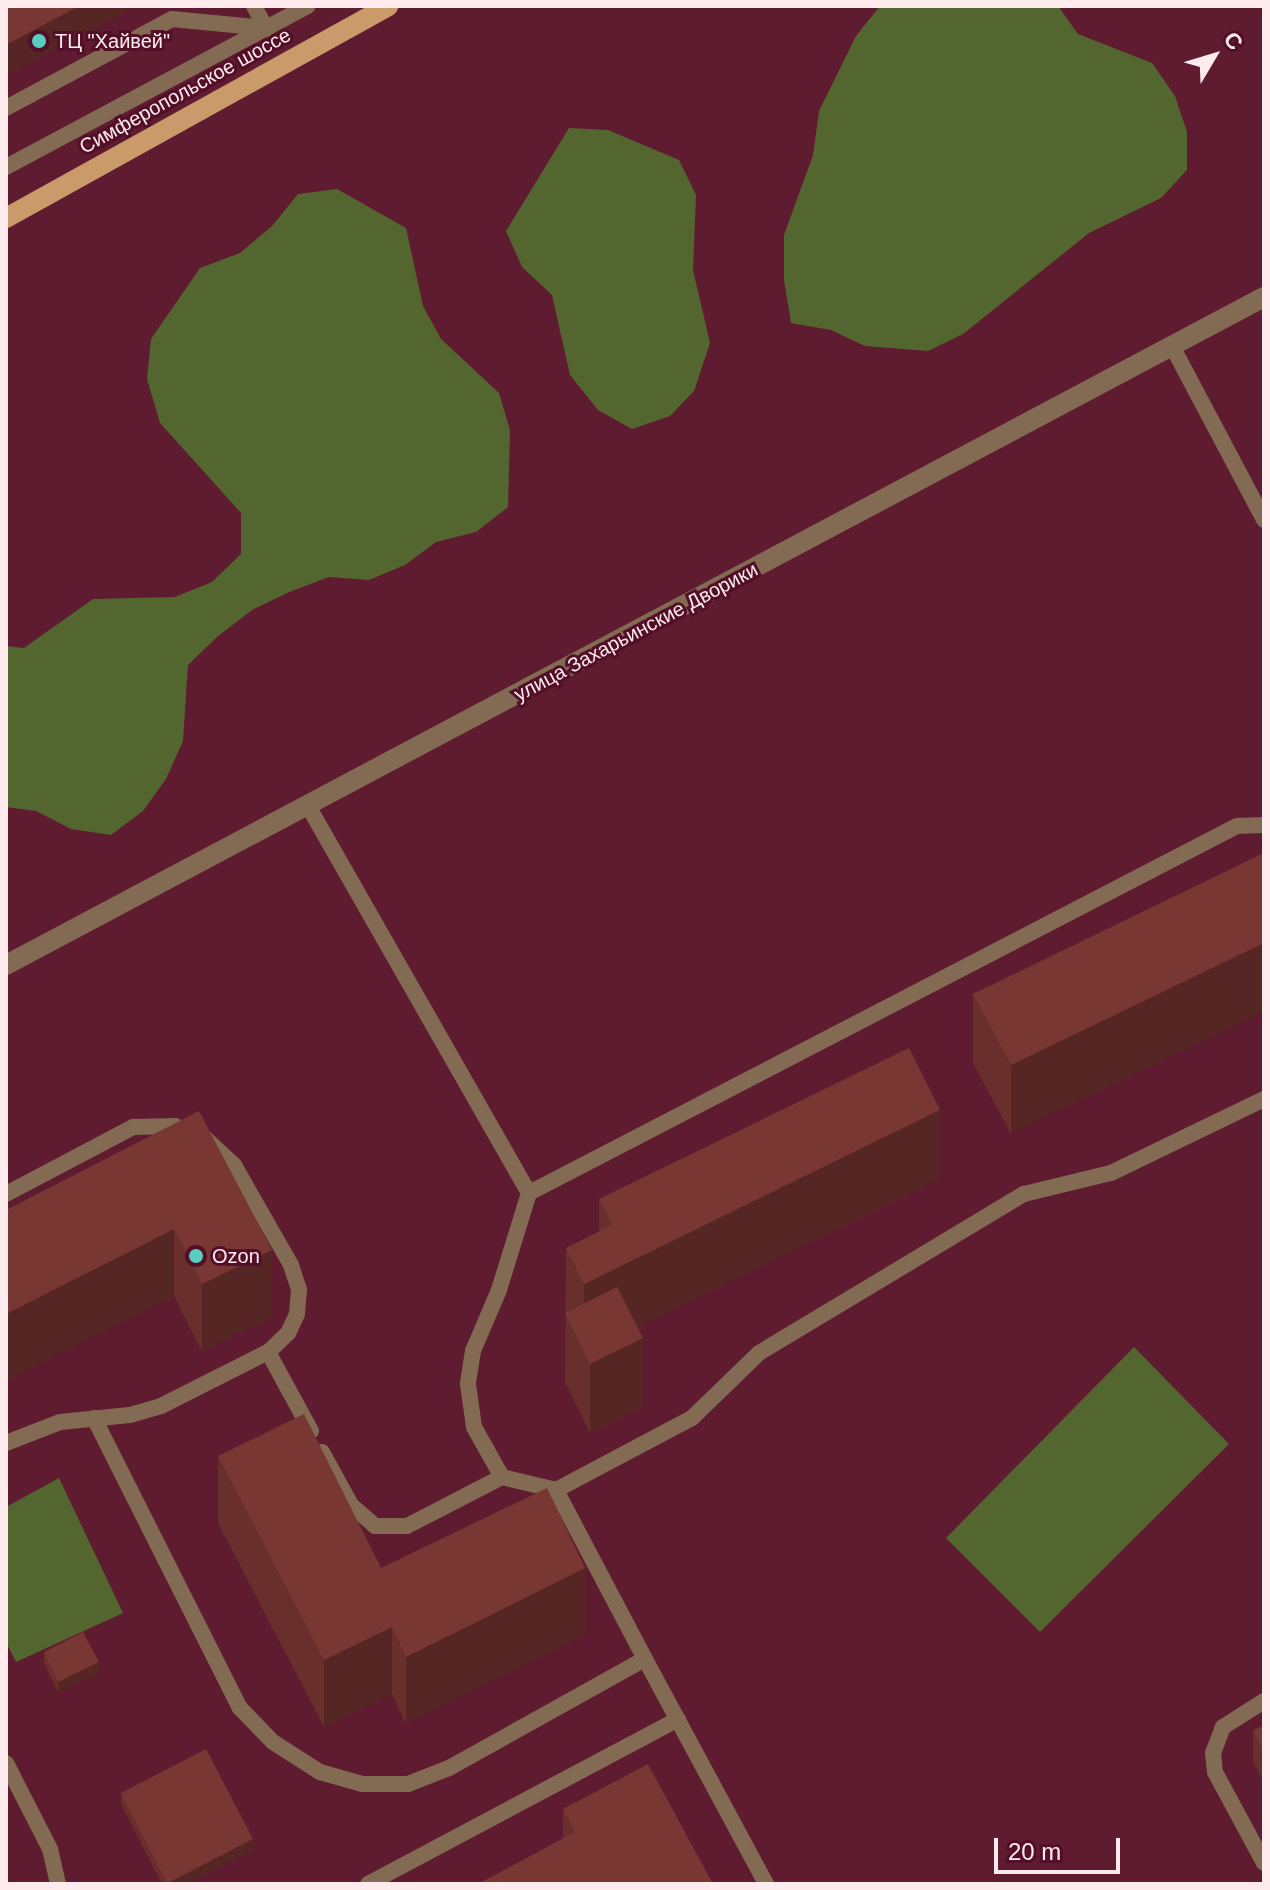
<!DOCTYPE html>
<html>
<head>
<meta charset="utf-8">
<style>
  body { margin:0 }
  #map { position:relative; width:1270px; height:1890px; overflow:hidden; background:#5f1b30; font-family:Helvetica,sans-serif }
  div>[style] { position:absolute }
  .green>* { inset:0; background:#53662f }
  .service>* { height:16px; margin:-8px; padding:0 8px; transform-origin:8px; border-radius:8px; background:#826a53 }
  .minor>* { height:20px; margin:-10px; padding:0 10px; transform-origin:10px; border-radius:10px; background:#826a53 }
  .primary>* { height:20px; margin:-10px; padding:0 10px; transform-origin:10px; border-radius:10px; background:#ca9a6b }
  .wall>* { inset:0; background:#682f2c }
  .shaded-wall>* { inset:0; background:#552624 }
  .building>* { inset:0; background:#793733 }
  .dots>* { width:22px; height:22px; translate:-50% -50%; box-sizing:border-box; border:4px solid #530f27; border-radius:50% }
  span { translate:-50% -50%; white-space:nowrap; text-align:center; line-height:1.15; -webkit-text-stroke:6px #530f27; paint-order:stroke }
  .poi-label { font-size:20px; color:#fdebee }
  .left { translate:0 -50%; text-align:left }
  .street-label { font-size:20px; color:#fdebee }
  .frame { position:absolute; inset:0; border:8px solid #fdebee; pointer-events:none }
  .north { position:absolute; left:1174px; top:16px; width:80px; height:80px; -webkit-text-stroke:6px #530f27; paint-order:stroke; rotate:52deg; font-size:22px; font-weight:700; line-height:32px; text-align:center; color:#fdebee }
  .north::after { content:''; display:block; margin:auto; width:28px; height:36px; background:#fdebee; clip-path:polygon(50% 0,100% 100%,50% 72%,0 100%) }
  .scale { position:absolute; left:994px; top:1838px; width:126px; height:36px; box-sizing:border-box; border:4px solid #fdebee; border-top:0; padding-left:10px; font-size:24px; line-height:28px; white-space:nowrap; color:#fdebee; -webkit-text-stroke:6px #530f27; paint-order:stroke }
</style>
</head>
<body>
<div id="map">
  <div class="green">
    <div style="clip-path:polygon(880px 6px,1058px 6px,1078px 34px,1152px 63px,1175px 96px,1187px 132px,1187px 170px,1161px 198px,1089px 233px,963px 334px,928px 351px,865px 346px,831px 330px,791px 323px,784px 280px,784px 235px,813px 155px,819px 111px,856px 36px)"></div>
    <div style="clip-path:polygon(569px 128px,608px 130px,679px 160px,696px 195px,693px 270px,710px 343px,694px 391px,670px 416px,632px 429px,598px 410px,570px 375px,552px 295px,522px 267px,506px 231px)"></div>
    <div style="clip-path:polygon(337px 189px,406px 228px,423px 306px,441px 339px,499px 393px,510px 430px,508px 507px,476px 532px,436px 542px,405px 565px,369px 580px,329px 577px,289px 592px,252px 610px,217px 637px,188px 665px,183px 741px,166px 779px,143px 811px,111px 835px,71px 829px,36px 811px,6px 807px,6px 646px,24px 648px,93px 599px,175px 597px,212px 582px,241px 554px,241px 513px,160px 423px,147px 379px,151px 339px,200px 268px,240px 253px,272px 226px,298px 194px)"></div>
    <div style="clip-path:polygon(1134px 1347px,1229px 1444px,1040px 1632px,946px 1538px)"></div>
    <div style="clip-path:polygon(59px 1478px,123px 1613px,16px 1662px,6px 1642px,6px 1507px)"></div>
  </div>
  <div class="service">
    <div style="left:254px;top:6px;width:26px;rotate:62deg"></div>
    <div style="left:6px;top:108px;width:188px;rotate:-28.2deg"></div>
    <div style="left:172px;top:19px;width:93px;rotate:5.5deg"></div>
    <div style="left:6px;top:167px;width:342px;rotate:-28.1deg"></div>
    <div style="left:1172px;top:346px;width:197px;rotate:62.1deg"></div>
    <div style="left:307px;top:804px;width:448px;rotate:60.3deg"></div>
    <div style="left:529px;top:1193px;width:102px;rotate:107.2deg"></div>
    <div style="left:499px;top:1290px;width:66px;rotate:113.1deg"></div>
    <div style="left:473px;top:1351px;width:33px;rotate:99deg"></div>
    <div style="left:468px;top:1384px;width:43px;rotate:82.1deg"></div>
    <div style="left:474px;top:1427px;width:57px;rotate:60.8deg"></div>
    <div style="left:529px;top:1193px;width:797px;rotate:-27.4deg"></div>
    <div style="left:1237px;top:826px;width:27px;rotate:-2deg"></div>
    <div style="left:6px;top:1194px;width:144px;rotate:-27.8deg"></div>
    <div style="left:133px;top:1127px;width:42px;rotate:-1.4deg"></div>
    <div style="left:175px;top:1126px;width:34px;rotate:23deg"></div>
    <div style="left:206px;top:1139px;width:38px;rotate:43deg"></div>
    <div style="left:234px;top:1165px;width:115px;rotate:60.3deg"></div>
    <div style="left:291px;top:1265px;width:26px;rotate:72deg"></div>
    <div style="left:299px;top:1290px;width:24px;rotate:95deg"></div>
    <div style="left:297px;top:1314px;width:21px;rotate:115deg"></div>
    <div style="left:288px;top:1333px;width:28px;rotate:136deg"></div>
    <div style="left:268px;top:1352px;width:90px;rotate:61.4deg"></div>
    <div style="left:94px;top:1418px;width:325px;rotate:63.3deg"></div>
    <div style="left:240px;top:1708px;width:47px;rotate:45.9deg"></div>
    <div style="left:273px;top:1742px;width:56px;rotate:32.6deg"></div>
    <div style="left:320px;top:1772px;width:44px;rotate:15.9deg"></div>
    <div style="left:362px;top:1784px;width:46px"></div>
    <div style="left:408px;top:1784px;width:44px;rotate:-21.3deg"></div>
    <div style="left:449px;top:1768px;width:224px;rotate:-29.1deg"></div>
    <div style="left:645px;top:1659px;width:191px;rotate:-117.8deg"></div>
    <div style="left:6px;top:1443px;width:58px;rotate:-21.3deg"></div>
    <div style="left:60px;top:1422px;width:70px;rotate:-5.7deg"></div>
    <div style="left:130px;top:1415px;width:32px;rotate:-16deg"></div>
    <div style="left:161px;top:1406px;width:120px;rotate:-26.8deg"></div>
    <div style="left:322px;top:1452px;width:60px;rotate:61.3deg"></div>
    <div style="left:351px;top:1505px;width:32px;rotate:41deg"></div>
    <div style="left:375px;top:1526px;width:32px"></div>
    <div style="left:407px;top:1526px;width:107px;rotate:-27.3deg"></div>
    <div style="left:502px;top:1477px;width:56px;rotate:13.5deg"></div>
    <div style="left:556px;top:1490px;width:154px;rotate:-27.9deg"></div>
    <div style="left:692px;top:1418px;width:93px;rotate:-44.1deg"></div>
    <div style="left:759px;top:1353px;width:309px;rotate:-31deg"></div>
    <div style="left:1024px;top:1194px;width:89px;rotate:-13.6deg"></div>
    <div style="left:1111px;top:1173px;width:170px;rotate:-25.8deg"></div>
    <div style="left:645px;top:1659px;width:255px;rotate:61.7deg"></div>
    <div style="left:1264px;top:1701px;width:49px;rotate:147.6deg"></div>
    <div style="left:1223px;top:1727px;width:28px;rotate:111deg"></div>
    <div style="left:1213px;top:1753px;width:19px;rotate:84deg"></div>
    <div style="left:1215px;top:1772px;width:103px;rotate:61.7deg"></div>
    <div style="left:6px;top:1763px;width:97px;rotate:62.9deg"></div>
    <div style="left:50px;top:1849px;width:36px;rotate:77deg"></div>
    <div style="left:368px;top:1884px;width:351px;rotate:-28deg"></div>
  </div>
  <div class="minor">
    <div style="left:6px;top:965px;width:1424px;rotate:-27.97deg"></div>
  </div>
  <div class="primary">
    <div style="left:6px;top:218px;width:437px;rotate:-29deg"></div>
  </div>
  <div class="wall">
    <div style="clip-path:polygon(1264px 853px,1011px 1134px,973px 1063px,973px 994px)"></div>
    <div style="clip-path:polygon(199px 1111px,272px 1317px,202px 1351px,174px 1296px,6px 1381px)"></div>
    <div style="clip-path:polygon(940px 1179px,637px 1327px,643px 1407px,590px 1433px,565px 1382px,566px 1248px,599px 1232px,599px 1199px)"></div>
    <div style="clip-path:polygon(218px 1456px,381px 1568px,585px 1635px,406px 1724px,392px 1694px,324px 1727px,218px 1523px)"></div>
    <div style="clip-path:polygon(44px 1652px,99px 1673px,58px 1693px,44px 1663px)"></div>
    <div style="clip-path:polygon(1264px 1725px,1264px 1782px,1253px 1761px,1253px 1731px)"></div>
    <div style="clip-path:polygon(121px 1793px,253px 1850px,187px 1884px,162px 1884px,121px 1804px)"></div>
    <div style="clip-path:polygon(563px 1809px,713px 1884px,563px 1839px)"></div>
  </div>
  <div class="shaded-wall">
    <div style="clip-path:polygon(79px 6px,137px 6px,6px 75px,6px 45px)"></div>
    <div style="clip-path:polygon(1264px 943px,1264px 1012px,1011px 1134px,1011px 1065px)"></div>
    <div style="clip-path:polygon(940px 1110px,940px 1179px,584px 1353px,584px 1284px)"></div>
    <div style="clip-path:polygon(174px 1229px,174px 1296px,6px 1381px,6px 1314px)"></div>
    <div style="clip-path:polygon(272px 1250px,272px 1317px,202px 1351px,202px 1284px)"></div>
    <div style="clip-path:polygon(643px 1338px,643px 1407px,590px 1433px,590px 1364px)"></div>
    <div style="clip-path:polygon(585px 1568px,585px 1635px,406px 1724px,406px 1657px)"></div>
    <div style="clip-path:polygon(392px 1627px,392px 1694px,324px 1727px,324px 1660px)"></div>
    <div style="clip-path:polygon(99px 1662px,99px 1673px,58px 1693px,58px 1682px)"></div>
    <div style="clip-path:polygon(253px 1839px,253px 1850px,187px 1884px,167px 1884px)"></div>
    <div style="clip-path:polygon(7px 1843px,7px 1884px,6px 1884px,6px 1844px)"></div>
  </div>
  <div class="building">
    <div style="clip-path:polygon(6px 6px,79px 6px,6px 45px)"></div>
    <div style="clip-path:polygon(1264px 853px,1264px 943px,1011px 1065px,973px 994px)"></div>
    <div style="clip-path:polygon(909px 1048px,940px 1110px,584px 1284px,566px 1248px,612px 1225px,599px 1199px)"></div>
    <div style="clip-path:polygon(199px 1111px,272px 1250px,202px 1284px,174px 1229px,6px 1314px,6px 1210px)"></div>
    <div style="clip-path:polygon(617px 1287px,643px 1338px,590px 1364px,565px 1313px)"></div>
    <div style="clip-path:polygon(304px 1414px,381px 1568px,547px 1488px,585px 1568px,406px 1657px,392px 1627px,324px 1660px,218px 1456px)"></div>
    <div style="clip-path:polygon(83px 1632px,99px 1662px,58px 1682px,44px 1652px)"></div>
    <div style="clip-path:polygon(1264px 1725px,1264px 1751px,1253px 1731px)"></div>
    <div style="clip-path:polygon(206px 1749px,253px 1839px,167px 1883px,121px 1793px)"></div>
    <div style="clip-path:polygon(648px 1764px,713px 1884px,478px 1884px,575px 1832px,563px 1809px)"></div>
  </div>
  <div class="dots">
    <div style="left:39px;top:41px;background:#58cec0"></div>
    <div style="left:196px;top:1256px;background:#58cec0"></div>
  </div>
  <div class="poi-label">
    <span class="left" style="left:55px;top:41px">ТЦ "Хайвей"</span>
    <span class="left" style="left:212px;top:1256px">Ozon</span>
  </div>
  <div class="street-label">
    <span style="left:185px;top:91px;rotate:-29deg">Симферопольское шоссе</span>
    <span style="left:636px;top:632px;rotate:-28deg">улица Захарьинские Дворики</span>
  </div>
  <div class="frame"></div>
  <div class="north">С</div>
  <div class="scale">20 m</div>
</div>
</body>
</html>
